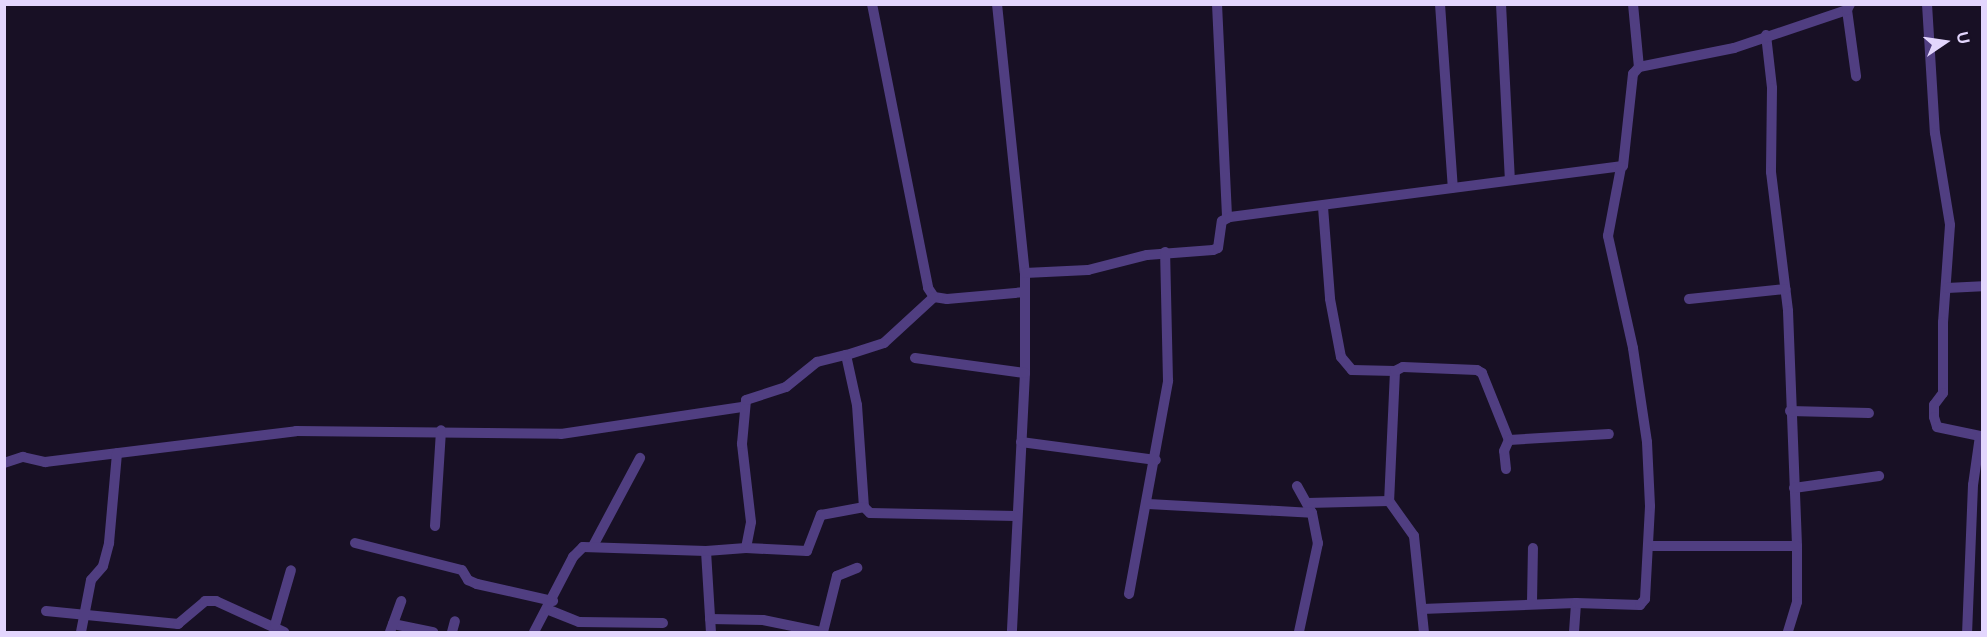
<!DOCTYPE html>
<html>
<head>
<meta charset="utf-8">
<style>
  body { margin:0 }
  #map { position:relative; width:1987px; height:637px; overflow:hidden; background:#181025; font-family:Raleway,sans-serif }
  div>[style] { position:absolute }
  .minor>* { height:10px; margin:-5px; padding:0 5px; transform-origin:5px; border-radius:5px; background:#503e81 }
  span { translate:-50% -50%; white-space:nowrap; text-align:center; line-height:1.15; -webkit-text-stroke:4.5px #181025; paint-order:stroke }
  .frame { position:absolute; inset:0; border:6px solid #e3d6fd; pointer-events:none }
  .north { position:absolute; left:1915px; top:12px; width:60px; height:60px; -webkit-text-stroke:4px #181025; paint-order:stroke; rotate:77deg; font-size:16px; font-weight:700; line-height:24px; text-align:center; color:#e3d6fd }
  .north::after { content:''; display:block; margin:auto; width:21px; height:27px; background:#e3d6fd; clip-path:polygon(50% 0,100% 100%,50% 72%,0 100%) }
</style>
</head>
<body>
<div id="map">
  <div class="minor">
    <div style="left:872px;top:4px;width:289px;rotate:78.8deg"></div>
    <div style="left:928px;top:288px;width:11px;rotate:56deg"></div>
    <div style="left:934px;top:297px;width:13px;rotate:9deg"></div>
    <div style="left:947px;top:299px;width:78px;rotate:-5.1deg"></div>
    <div style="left:997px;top:4px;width:270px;rotate:84.1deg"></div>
    <div style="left:1025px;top:273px;width:100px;rotate:90deg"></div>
    <div style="left:1025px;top:373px;width:259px;rotate:92.9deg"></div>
    <div style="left:1217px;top:4px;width:214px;rotate:87.3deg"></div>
    <div style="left:1440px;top:4px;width:184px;rotate:86deg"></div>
    <div style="left:1501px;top:4px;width:175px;rotate:87.1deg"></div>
    <div style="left:1633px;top:4px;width:63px;rotate:84.6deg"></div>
    <div style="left:1927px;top:4px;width:129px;rotate:86.5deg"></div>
    <div style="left:1935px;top:133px;width:93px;rotate:80.7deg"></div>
    <div style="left:1950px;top:225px;width:97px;rotate:94.1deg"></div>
    <div style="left:1943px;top:322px;width:71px;rotate:90deg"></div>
    <div style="left:1943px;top:393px;width:15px;rotate:127deg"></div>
    <div style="left:1934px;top:405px;width:12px;rotate:90deg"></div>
    <div style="left:1934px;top:417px;width:10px;rotate:73deg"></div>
    <div style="left:1937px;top:427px;width:44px;rotate:11.8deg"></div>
    <div style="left:1980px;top:436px;width:49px;rotate:98.1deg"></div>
    <div style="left:1973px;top:485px;width:147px;rotate:92.3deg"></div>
    <div style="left:1847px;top:10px;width:67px;rotate:82.2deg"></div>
    <div style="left:1766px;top:35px;width:53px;rotate:83.5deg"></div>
    <div style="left:1772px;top:88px;width:84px;rotate:90.7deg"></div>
    <div style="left:1771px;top:172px;width:140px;rotate:83deg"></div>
    <div style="left:1788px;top:311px;width:235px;rotate:87.8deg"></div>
    <div style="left:1797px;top:546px;width:56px;rotate:90deg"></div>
    <div style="left:1797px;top:602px;width:31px;rotate:107deg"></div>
    <div style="left:1323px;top:207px;width:92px;rotate:85.6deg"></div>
    <div style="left:1330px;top:299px;width:59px;rotate:79.3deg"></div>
    <div style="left:1341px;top:357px;width:17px;rotate:50deg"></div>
    <div style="left:1352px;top:370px;width:43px;rotate:1.3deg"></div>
    <div style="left:1395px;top:371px;width:130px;rotate:92.6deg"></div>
    <div style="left:1389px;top:501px;width:43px;rotate:54.5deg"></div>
    <div style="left:1414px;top:536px;width:97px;rotate:84.1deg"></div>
    <div style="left:1025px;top:273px;width:63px;rotate:-2.7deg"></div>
    <div style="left:1088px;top:270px;width:61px;rotate:-14.3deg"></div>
    <div style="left:1147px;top:255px;width:66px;rotate:-4.3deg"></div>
    <div style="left:1213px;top:250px;width:5px;rotate:-22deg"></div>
    <div style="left:1218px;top:248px;width:27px;rotate:-82deg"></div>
    <div style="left:1222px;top:221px;width:9px;rotate:-27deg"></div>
    <div style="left:1230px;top:217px;width:396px;rotate:-7.4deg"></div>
    <div style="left:1623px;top:166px;width:93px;rotate:-83.8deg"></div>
    <div style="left:1633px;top:74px;width:9px;rotate:-49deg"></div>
    <div style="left:1639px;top:67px;width:97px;rotate:-11.3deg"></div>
    <div style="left:1734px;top:48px;width:119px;rotate:-18.6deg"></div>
    <div style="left:1847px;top:10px;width:7px;rotate:-63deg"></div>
    <div style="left:1947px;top:288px;width:35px;rotate:-3deg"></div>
    <div style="left:934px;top:297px;width:68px;rotate:137.4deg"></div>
    <div style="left:884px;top:343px;width:40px;rotate:162deg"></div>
    <div style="left:846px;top:355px;width:51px;rotate:77.6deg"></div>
    <div style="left:857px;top:405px;width:102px;rotate:86.1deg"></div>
    <div style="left:864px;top:507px;width:8px;rotate:45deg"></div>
    <div style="left:870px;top:513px;width:146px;rotate:1.2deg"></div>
    <div style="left:1689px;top:299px;width:97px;rotate:-5.9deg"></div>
    <div style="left:915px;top:358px;width:111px;rotate:7.8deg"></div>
    <div style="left:1395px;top:371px;width:9px;rotate:-27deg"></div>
    <div style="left:1403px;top:367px;width:74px;rotate:2.3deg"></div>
    <div style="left:1477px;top:370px;width:6px;rotate:31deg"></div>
    <div style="left:1482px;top:373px;width:72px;rotate:68.1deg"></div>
    <div style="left:1509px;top:440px;width:100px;rotate:-3.4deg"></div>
    <div style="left:1790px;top:411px;width:79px;rotate:1.5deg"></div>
    <div style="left:1021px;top:442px;width:136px;rotate:7.6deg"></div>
    <div style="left:4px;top:463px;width:20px;rotate:-18deg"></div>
    <div style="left:23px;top:457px;width:23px;rotate:13deg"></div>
    <div style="left:45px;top:462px;width:253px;rotate:-7deg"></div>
    <div style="left:296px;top:431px;width:265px;rotate:0.6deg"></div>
    <div style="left:561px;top:434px;width:183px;rotate:-8.5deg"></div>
    <div style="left:1506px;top:469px;width:18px;rotate:-96deg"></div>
    <div style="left:1504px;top:451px;width:12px;rotate:-66deg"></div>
    <div style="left:1297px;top:486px;width:31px;rotate:61deg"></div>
    <div style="left:1312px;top:513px;width:31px;rotate:79deg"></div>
    <div style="left:1318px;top:543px;width:91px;rotate:102.1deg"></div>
    <div style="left:1794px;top:488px;width:86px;rotate:-8deg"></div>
    <div style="left:1307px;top:503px;width:82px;rotate:-1.4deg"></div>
    <div style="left:1148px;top:504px;width:164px;rotate:3.1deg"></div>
    <div style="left:435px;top:526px;width:96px;rotate:-86.4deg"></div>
    <div style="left:355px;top:543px;width:110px;rotate:14.2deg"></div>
    <div style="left:462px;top:570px;width:12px;rotate:59deg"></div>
    <div style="left:468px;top:580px;width:10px;rotate:24deg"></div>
    <div style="left:477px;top:584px;width:78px;rotate:12.6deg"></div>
    <div style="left:593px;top:546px;width:100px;rotate:-61.9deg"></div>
    <div style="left:1648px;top:546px;width:149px"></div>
    <div style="left:746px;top:548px;width:61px;rotate:2.8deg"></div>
    <div style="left:807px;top:551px;width:39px;rotate:-69deg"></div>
    <div style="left:821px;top:515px;width:44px;rotate:-10.5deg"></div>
    <div style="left:706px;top:551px;width:81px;rotate:86.5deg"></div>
    <div style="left:1129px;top:594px;width:217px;rotate:-79.6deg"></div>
    <div style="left:1168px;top:381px;width:129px;rotate:-91.3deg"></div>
    <div style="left:1532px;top:603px;width:55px;rotate:-89deg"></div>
    <div style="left:1422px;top:609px;width:154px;rotate:-2.2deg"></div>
    <div style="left:549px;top:610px;width:32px;rotate:22deg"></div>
    <div style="left:579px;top:622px;width:84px;rotate:0.7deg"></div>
    <div style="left:46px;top:611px;width:133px;rotate:5.6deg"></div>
    <div style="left:178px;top:624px;width:35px;rotate:-40deg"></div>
    <div style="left:205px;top:601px;width:11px"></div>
    <div style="left:216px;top:601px;width:75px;rotate:24.5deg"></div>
    <div style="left:710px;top:619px;width:53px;rotate:1.1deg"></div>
    <div style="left:763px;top:620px;width:59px;rotate:11.7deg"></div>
    <div style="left:393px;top:624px;width:41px;rotate:11.3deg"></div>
    <div style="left:275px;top:625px;width:57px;rotate:-73.8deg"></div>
    <div style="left:81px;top:632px;width:53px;rotate:-79.1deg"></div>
    <div style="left:91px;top:580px;width:18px;rotate:-49deg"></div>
    <div style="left:103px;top:566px;width:24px;rotate:-75deg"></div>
    <div style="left:109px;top:543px;width:90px;rotate:-84.9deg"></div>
    <div style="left:390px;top:632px;width:33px;rotate:-70deg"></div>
    <div style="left:452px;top:632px;width:11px;rotate:-75deg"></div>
    <div style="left:534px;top:632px;width:85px;rotate:-62.5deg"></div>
    <div style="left:573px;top:557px;width:14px;rotate:-45deg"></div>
    <div style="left:583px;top:547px;width:123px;rotate:1.9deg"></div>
    <div style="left:706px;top:551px;width:40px;rotate:-4.3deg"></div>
    <div style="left:746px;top:548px;width:26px;rotate:-79deg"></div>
    <div style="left:751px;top:522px;width:79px;rotate:-96.6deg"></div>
    <div style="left:742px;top:444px;width:44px;rotate:-84.8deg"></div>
    <div style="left:746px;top:400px;width:42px;rotate:-18deg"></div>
    <div style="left:786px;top:387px;width:40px;rotate:-39deg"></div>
    <div style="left:817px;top:362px;width:30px;rotate:-14deg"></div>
    <div style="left:823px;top:632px;width:58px;rotate:-76deg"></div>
    <div style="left:837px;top:576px;width:22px;rotate:-22deg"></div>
    <div style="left:1574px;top:632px;width:29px;rotate:-86deg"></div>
    <div style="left:1576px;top:603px;width:64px;rotate:1.8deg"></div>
    <div style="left:1640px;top:605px;width:8px;rotate:-50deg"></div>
    <div style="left:1645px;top:599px;width:93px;rotate:-86.9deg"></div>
    <div style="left:1650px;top:506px;width:64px;rotate:-92.7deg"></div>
    <div style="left:1647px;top:442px;width:95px;rotate:-98.5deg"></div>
    <div style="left:1633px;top:348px;width:115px;rotate:-102.6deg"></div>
    <div style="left:1608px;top:236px;width:70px;rotate:-79.3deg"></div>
  </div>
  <div class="frame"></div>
  <div class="north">U</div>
</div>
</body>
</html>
